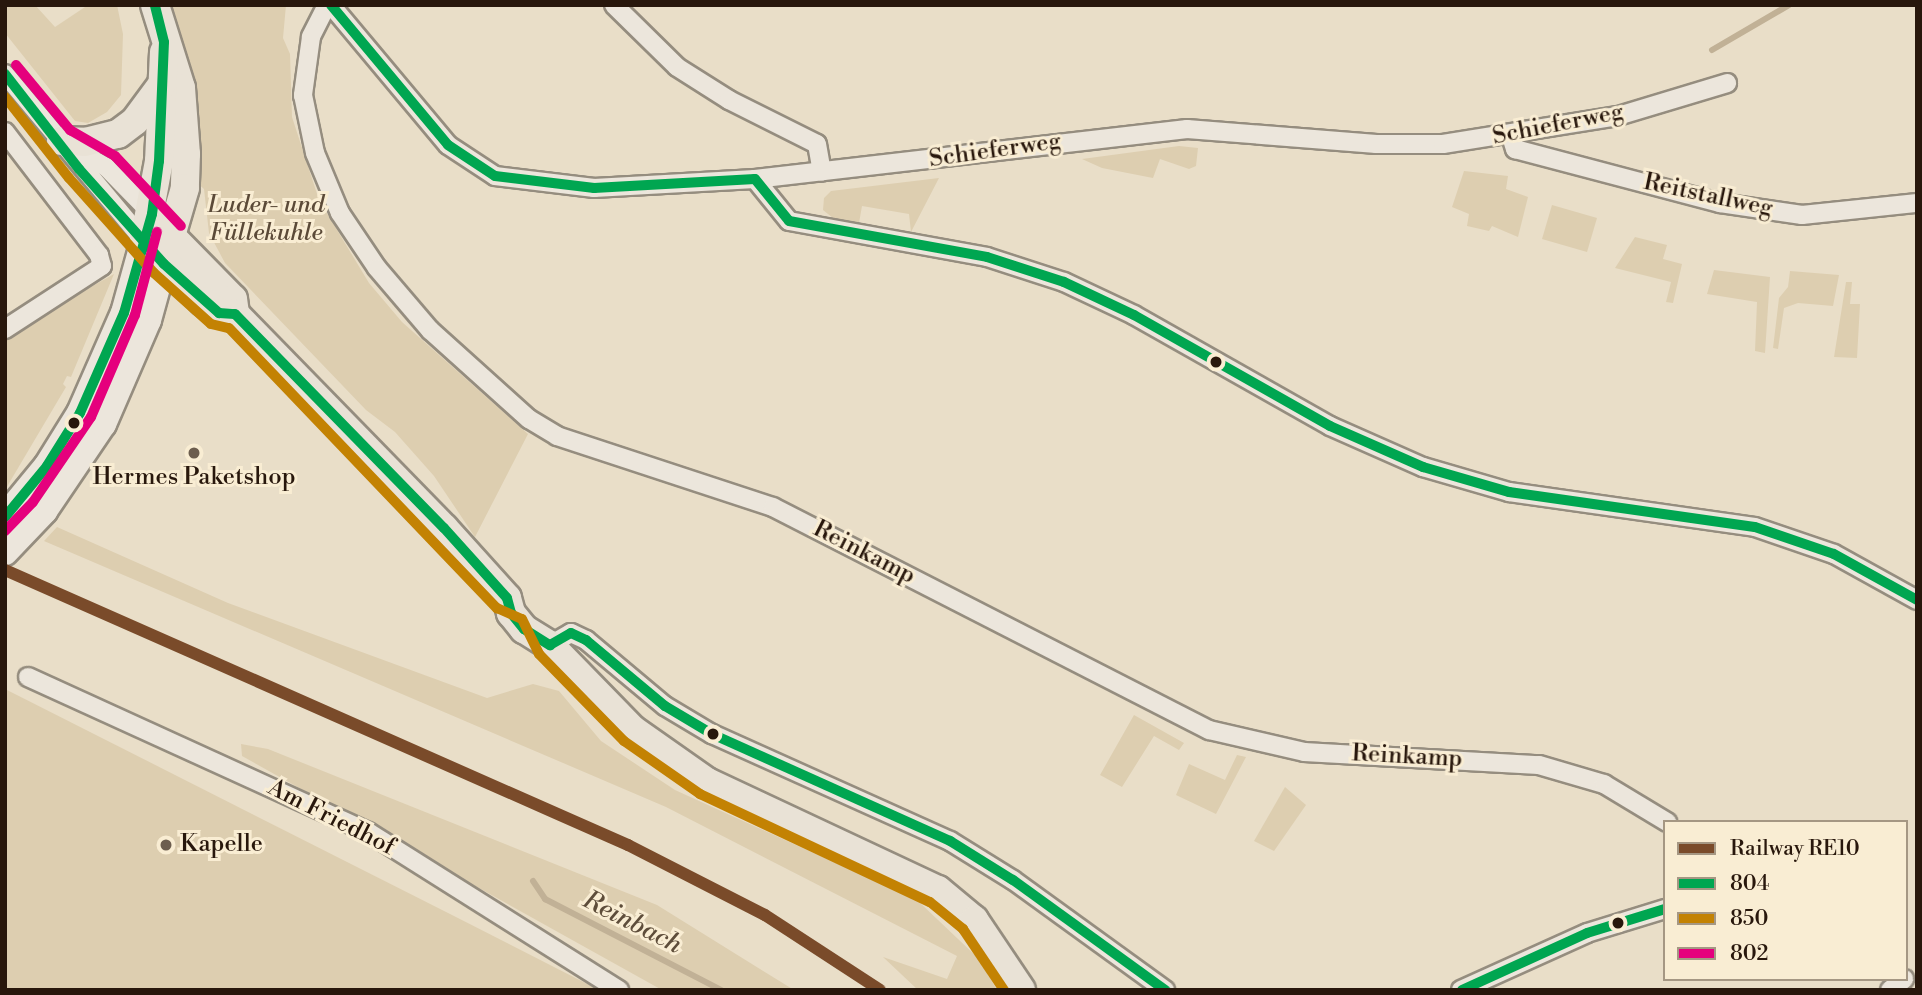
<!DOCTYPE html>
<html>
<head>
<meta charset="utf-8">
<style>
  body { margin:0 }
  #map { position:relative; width:1922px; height:995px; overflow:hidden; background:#e9dec8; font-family:"Libre Bodoni",serif }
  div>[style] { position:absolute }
  .green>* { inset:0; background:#ddceb0 }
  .stream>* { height:6px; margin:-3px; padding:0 3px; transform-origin:3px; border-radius:3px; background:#c1b196 }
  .roads { filter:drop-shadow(2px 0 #958d7f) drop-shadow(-2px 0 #958d7f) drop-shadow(0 2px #958d7f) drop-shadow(0 -2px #958d7f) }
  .minor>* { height:18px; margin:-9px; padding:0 9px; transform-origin:9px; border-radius:9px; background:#ece6dc }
  .secondary>* { height:26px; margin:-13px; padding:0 13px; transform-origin:13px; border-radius:13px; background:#ece6dc }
  .primary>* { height:28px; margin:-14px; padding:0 14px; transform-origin:14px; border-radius:14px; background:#e9e2d6 }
  .bus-1>* { height:10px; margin:-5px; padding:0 5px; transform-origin:5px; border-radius:5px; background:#00a651 }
  .bus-2>* { height:10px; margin:-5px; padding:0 5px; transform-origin:5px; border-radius:5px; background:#c38203 }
  .bus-3>* { height:10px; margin:-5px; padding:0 5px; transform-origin:5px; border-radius:5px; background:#e5007d }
  .rail-1>* { height:12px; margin:-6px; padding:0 6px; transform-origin:6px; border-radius:6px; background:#7a4b2a }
  .dots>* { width:19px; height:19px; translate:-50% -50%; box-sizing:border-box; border:4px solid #f9edd3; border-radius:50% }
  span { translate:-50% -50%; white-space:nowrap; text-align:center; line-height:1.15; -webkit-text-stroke:6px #f9edd3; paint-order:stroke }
  .street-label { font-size:24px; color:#28170c }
  .park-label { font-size:24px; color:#5b4a38; font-style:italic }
  .poi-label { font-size:24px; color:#28170c }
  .left { translate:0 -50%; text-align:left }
  .water-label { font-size:26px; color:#5e4d3a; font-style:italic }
  .frame { position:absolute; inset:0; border:7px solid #28170c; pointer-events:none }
  .legend { position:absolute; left:1663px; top:820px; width:245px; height:161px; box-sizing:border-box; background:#f9edd3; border:2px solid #a59783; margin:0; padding:9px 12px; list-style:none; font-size:21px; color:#28170c }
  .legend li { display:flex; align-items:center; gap:14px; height:35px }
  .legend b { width:35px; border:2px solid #a59783 }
</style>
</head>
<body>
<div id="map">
  <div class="green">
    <div style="clip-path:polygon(5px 5px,35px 5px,55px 27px,88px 5px,117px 5px,123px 34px,121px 95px,107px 112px,88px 123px,75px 121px,5px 33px)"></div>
    <div style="clip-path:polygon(165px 5px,286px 5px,283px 38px,290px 54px,292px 117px,319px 200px,369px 283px,402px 322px,528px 434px,475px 537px,434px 476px,395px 432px,366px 410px,225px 263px,209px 233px,204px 189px,195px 181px)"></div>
    <div style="clip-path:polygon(1179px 146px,1198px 148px,1196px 166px,1189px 169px,1160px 159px,1153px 178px,1102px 168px,1082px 159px)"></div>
    <div style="clip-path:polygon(1464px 171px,1508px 176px,1506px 189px,1528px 197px,1518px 237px,1492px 226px,1489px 231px,1467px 226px,1469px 214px,1452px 207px)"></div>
    <div style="clip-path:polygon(939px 178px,911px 232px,909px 214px,862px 206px,859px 223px,833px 218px,823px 210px,824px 198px,831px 191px)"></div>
    <div style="clip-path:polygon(1552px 205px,1597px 218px,1587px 252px,1542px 239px)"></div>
    <div style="clip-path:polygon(1635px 237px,1667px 245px,1663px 259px,1682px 264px,1673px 303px,1666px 302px,1671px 282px,1615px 268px)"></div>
    <div style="clip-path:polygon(1714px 270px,1770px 277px,1765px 353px,1755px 351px,1757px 302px,1707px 294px)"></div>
    <div style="clip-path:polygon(1790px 271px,1839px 275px,1833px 306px,1798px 303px,1784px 308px,1778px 349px,1773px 348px,1779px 298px,1788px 287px)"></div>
    <div style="clip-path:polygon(114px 274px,71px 377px,67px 376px,63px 384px,66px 387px,5px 490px,5px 335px)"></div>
    <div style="clip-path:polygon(1846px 282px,1852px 282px,1850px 304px,1860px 304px,1857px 358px,1834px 357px)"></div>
    <div style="clip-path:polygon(57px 527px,228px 603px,487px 698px,533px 684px,559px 691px,601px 741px,675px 790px,917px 900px,978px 958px,997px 990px,918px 990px,883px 957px,947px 979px,957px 956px,666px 807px,44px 541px)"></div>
    <div style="clip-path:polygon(5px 689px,454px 916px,599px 990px,5px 990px)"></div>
    <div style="clip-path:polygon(1134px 715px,1184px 743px,1179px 750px,1154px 736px,1122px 787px,1100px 775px)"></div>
    <div style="clip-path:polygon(241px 744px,268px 749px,657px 905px,794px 990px,662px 990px,242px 756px)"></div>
    <div style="clip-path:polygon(1237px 755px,1246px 757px,1216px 814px,1176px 795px,1189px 764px,1225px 780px)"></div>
    <div style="clip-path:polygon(1285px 787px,1306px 805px,1274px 851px,1254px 841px)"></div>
  </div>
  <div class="stream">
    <div style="left:1712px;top:50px;width:89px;rotate:-30.3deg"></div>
    <div style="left:533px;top:881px;width:22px;rotate:56deg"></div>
    <div style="left:545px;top:899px;width:198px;rotate:27.3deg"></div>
  </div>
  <div class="roads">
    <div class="minor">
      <div style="left:327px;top:5px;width:36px;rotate:117deg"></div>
      <div style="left:311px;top:37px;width:59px;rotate:97.9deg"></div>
      <div style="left:303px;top:95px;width:59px;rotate:78.3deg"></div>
      <div style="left:315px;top:153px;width:65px;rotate:67.4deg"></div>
      <div style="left:340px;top:213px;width:66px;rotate:56.1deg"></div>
      <div style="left:377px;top:268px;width:82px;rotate:49.5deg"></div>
      <div style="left:430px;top:330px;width:133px;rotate:42deg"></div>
      <div style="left:529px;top:419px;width:33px;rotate:31deg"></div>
      <div style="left:557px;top:436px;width:227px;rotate:18.2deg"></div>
      <div style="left:773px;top:507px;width:490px;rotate:27.1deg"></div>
      <div style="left:1209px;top:730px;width:98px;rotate:13deg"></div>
      <div style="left:1304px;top:752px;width:235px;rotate:3.2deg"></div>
      <div style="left:1539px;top:765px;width:68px;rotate:16.3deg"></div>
      <div style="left:1604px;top:784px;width:74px;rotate:31.1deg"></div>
      <div style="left:331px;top:5px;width:182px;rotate:50.1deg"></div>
      <div style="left:448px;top:145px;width:56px;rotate:33.4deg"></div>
      <div style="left:495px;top:176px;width:100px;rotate:6.9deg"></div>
      <div style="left:594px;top:188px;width:161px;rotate:-3.2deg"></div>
      <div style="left:755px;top:179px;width:435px;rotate:-6.6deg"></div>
      <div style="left:1187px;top:129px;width:190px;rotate:4.5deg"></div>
      <div style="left:1376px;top:144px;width:67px"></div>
      <div style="left:1443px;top:144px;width:177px;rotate:-9.1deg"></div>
      <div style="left:1618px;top:116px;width:114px;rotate:-16.8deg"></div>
      <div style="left:614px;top:5px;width:88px;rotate:44.5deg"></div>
      <div style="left:677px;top:67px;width:62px;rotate:32.4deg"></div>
      <div style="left:729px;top:100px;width:98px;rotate:26.6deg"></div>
      <div style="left:817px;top:144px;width:28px;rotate:80deg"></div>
      <div style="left:5px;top:74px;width:217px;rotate:50.2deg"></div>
      <div style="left:5px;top:132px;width:155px;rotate:52.6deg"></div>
      <div style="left:99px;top:255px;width:11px;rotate:75deg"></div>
      <div style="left:102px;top:266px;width:116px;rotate:147deg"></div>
      <div style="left:1511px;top:136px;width:14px;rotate:73deg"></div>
      <div style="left:1515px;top:149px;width:212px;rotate:14.8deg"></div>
      <div style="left:1720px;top:203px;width:83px;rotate:8.3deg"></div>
      <div style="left:1802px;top:215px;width:116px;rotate:-6deg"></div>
      <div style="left:67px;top:145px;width:45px;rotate:29.4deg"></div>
      <div style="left:106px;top:167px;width:67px;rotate:45.6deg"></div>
      <div style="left:755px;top:179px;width:54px;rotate:51deg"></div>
      <div style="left:789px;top:221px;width:201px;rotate:10.3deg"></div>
      <div style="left:987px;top:257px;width:81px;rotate:18deg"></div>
      <div style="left:1064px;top:282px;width:77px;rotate:25.2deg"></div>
      <div style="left:1134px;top:315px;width:225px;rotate:29.5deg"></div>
      <div style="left:1330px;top:426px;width:102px;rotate:23.8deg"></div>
      <div style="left:1423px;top:467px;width:90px;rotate:16.2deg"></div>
      <div style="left:1509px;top:492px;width:248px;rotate:8.1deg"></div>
      <div style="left:1755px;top:527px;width:83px;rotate:18.9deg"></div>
      <div style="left:1834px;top:554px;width:95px;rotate:29deg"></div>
      <div style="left:550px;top:645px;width:24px;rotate:-30deg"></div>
      <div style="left:571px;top:633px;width:17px;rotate:25deg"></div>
      <div style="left:586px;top:640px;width:103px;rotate:39.9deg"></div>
      <div style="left:665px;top:706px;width:55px;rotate:30.8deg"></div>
      <div style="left:712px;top:734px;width:261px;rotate:24.2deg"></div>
      <div style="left:950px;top:841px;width:74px;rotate:31.8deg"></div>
      <div style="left:1013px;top:880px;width:188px;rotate:35.9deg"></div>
      <div style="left:28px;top:677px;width:374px;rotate:24.5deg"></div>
      <div style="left:368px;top:832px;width:297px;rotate:32.2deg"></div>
      <div style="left:1461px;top:990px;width:138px;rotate:-24.3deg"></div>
      <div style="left:1587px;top:933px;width:82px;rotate:-17.1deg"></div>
      <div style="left:1890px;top:990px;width:18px;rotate:-38deg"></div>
    </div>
    <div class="secondary">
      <div style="left:5px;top:517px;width:66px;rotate:-50.5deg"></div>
      <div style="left:47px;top:466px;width:62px;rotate:-58.1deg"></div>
      <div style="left:80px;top:413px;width:109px;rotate:-66.3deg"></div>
      <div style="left:124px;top:313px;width:75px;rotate:-74.5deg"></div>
      <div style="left:5px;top:552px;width:57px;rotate:-46.4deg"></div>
      <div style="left:44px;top:511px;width:105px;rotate:-55.9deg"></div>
      <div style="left:103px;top:424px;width:113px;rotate:-66.6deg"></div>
      <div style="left:148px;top:320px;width:79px;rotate:-74.6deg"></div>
    </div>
    <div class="primary">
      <div style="left:155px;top:5px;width:87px;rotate:72.6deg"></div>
      <div style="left:181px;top:88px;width:66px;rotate:85.7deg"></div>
      <div style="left:186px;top:154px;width:34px;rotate:92deg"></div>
      <div style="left:185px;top:188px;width:50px;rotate:106.3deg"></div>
      <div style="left:171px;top:236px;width:88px;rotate:45.5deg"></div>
      <div style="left:233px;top:299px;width:15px;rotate:82deg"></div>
      <div style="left:235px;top:314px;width:299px;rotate:45.7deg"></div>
      <div style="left:444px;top:528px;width:94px;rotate:48deg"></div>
      <div style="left:507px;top:598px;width:16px;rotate:75deg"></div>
      <div style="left:511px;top:613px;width:21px;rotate:51deg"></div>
      <div style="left:524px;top:629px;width:31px;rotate:32deg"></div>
      <div style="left:550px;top:645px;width:119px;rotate:45.7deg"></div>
      <div style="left:633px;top:730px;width:90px;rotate:35.1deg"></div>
      <div style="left:707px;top:782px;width:255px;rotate:25.1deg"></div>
      <div style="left:938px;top:890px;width:47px;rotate:39.8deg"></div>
      <div style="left:974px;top:920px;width:84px;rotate:56.1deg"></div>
      <div style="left:164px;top:52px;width:109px;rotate:92.6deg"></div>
      <div style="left:159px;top:161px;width:81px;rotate:100.6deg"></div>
      <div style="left:144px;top:241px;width:84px;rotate:45.5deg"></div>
      <div style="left:203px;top:301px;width:20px;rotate:37deg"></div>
      <div style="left:219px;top:313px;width:16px;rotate:4deg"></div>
      <div style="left:61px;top:141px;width:24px;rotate:2deg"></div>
      <div style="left:85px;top:142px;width:34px;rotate:-14deg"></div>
      <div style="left:118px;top:134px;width:21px;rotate:-37deg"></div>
      <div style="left:135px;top:121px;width:44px;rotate:-53.4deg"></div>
    </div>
  </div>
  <div class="bus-1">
    <div style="left:331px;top:5px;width:182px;rotate:50.1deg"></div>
    <div style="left:448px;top:145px;width:56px;rotate:33.4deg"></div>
    <div style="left:495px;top:176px;width:100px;rotate:6.9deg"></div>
    <div style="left:594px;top:188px;width:161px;rotate:-3.2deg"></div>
    <div style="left:5px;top:74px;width:120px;rotate:52.1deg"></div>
    <div style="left:79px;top:169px;width:127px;rotate:48.2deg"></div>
    <div style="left:164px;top:264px;width:74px;rotate:41.7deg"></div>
    <div style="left:219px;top:313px;width:16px;rotate:4deg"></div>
    <div style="left:235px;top:314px;width:299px;rotate:45.7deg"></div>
    <div style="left:444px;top:528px;width:94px;rotate:48deg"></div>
    <div style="left:507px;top:598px;width:16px;rotate:75deg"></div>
    <div style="left:511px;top:613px;width:21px;rotate:51deg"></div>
    <div style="left:524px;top:629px;width:31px;rotate:32deg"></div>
    <div style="left:755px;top:179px;width:54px;rotate:51deg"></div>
    <div style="left:789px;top:221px;width:201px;rotate:10.3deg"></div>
    <div style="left:987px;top:257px;width:81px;rotate:18deg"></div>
    <div style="left:1064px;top:282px;width:77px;rotate:25.2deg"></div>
    <div style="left:1134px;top:315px;width:225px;rotate:29.5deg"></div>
    <div style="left:1330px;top:426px;width:102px;rotate:23.8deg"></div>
    <div style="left:1423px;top:467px;width:90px;rotate:16.2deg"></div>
    <div style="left:1509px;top:492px;width:248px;rotate:8.1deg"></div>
    <div style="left:1755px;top:527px;width:83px;rotate:18.9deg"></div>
    <div style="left:1834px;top:554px;width:95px;rotate:29deg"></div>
    <div style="left:5px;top:517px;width:66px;rotate:-50.5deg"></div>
    <div style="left:47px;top:466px;width:62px;rotate:-58.1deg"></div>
    <div style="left:80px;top:413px;width:109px;rotate:-66.3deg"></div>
    <div style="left:124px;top:313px;width:103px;rotate:-74.2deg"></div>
    <div style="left:152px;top:214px;width:53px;rotate:-82.5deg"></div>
    <div style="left:159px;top:161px;width:119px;rotate:-87.6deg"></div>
    <div style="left:164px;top:42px;width:38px;rotate:-104deg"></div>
    <div style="left:550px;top:645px;width:24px;rotate:-30deg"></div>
    <div style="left:571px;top:633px;width:17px;rotate:25deg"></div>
    <div style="left:586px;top:640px;width:103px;rotate:39.9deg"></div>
    <div style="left:665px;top:706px;width:55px;rotate:30.8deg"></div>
    <div style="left:712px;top:734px;width:261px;rotate:24.2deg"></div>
    <div style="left:950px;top:841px;width:74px;rotate:31.8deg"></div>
    <div style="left:1013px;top:880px;width:188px;rotate:35.9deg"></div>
    <div style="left:1462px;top:990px;width:137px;rotate:-24.5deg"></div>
    <div style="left:1587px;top:933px;width:82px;rotate:-17.1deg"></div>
  </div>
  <div class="bus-2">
    <div style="left:5px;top:97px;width:103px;rotate:51.7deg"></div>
    <div style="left:69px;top:178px;width:127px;rotate:48.2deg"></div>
    <div style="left:154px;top:273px;width:76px;rotate:41.8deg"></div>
    <div style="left:211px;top:324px;width:18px;rotate:13deg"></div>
    <div style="left:229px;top:328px;width:388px;rotate:46.3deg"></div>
    <div style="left:497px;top:608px;width:27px;rotate:24deg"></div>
    <div style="left:522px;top:619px;width:39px;rotate:64deg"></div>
    <div style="left:539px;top:654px;width:122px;rotate:45.7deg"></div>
    <div style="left:624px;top:741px;width:93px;rotate:34.9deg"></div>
    <div style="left:700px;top:794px;width:254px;rotate:25.2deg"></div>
    <div style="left:930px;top:902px;width:43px;rotate:39.3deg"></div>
    <div style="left:963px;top:929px;width:73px;rotate:56.1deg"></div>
  </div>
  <div class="bus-3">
    <div style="left:16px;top:65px;width:85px;rotate:50.3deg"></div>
    <div style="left:70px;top:130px;width:52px;rotate:30deg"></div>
    <div style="left:115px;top:156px;width:96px;rotate:46.7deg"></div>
    <div style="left:5px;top:531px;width:40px;rotate:-46deg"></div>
    <div style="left:33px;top:502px;width:103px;rotate:-55.7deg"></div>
    <div style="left:91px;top:417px;width:111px;rotate:-66.7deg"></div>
    <div style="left:135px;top:315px;width:86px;rotate:-75.2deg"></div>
  </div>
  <div class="rail-1">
    <div style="left:5px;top:570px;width:681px;rotate:23.82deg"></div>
    <div style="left:628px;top:845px;width:154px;rotate:27.1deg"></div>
    <div style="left:765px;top:915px;width:137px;rotate:33.1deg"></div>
  </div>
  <div class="dots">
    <div style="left:1216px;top:362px;background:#28170c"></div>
    <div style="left:74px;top:423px;background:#28170c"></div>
    <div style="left:194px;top:453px;background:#6c5d4e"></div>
    <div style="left:713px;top:734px;background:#28170c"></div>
    <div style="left:166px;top:845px;background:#6c5d4e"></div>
    <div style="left:1618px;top:923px;background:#28170c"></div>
  </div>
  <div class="street-label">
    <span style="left:1558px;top:125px;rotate:-11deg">Schieferweg</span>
    <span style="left:995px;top:151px;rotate:-8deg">Schieferweg</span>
    <span style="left:1708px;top:196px;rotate:12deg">Reitstallweg</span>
    <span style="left:864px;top:553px;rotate:27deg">Reinkamp</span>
    <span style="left:1407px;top:757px;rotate:3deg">Reinkamp</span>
    <span style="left:331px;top:818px;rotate:27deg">Am Friedhof</span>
  </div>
  <div class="park-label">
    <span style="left:266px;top:220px">Luder- und<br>Füllekuhle</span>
  </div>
  <div class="poi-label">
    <span style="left:194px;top:478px">Hermes Paketshop</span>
    <span class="left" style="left:180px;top:845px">Kapelle</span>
  </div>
  <div class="water-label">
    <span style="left:632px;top:923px;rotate:27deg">Reinbach</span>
  </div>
  <div class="frame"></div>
  <ul class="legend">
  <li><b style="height:9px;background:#7a4b2a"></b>Railway RE10</li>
  <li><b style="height:9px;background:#00a651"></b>804</li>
  <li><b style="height:9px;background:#c38203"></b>850</li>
  <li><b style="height:9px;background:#e5007d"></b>802</li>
  </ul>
</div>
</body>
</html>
